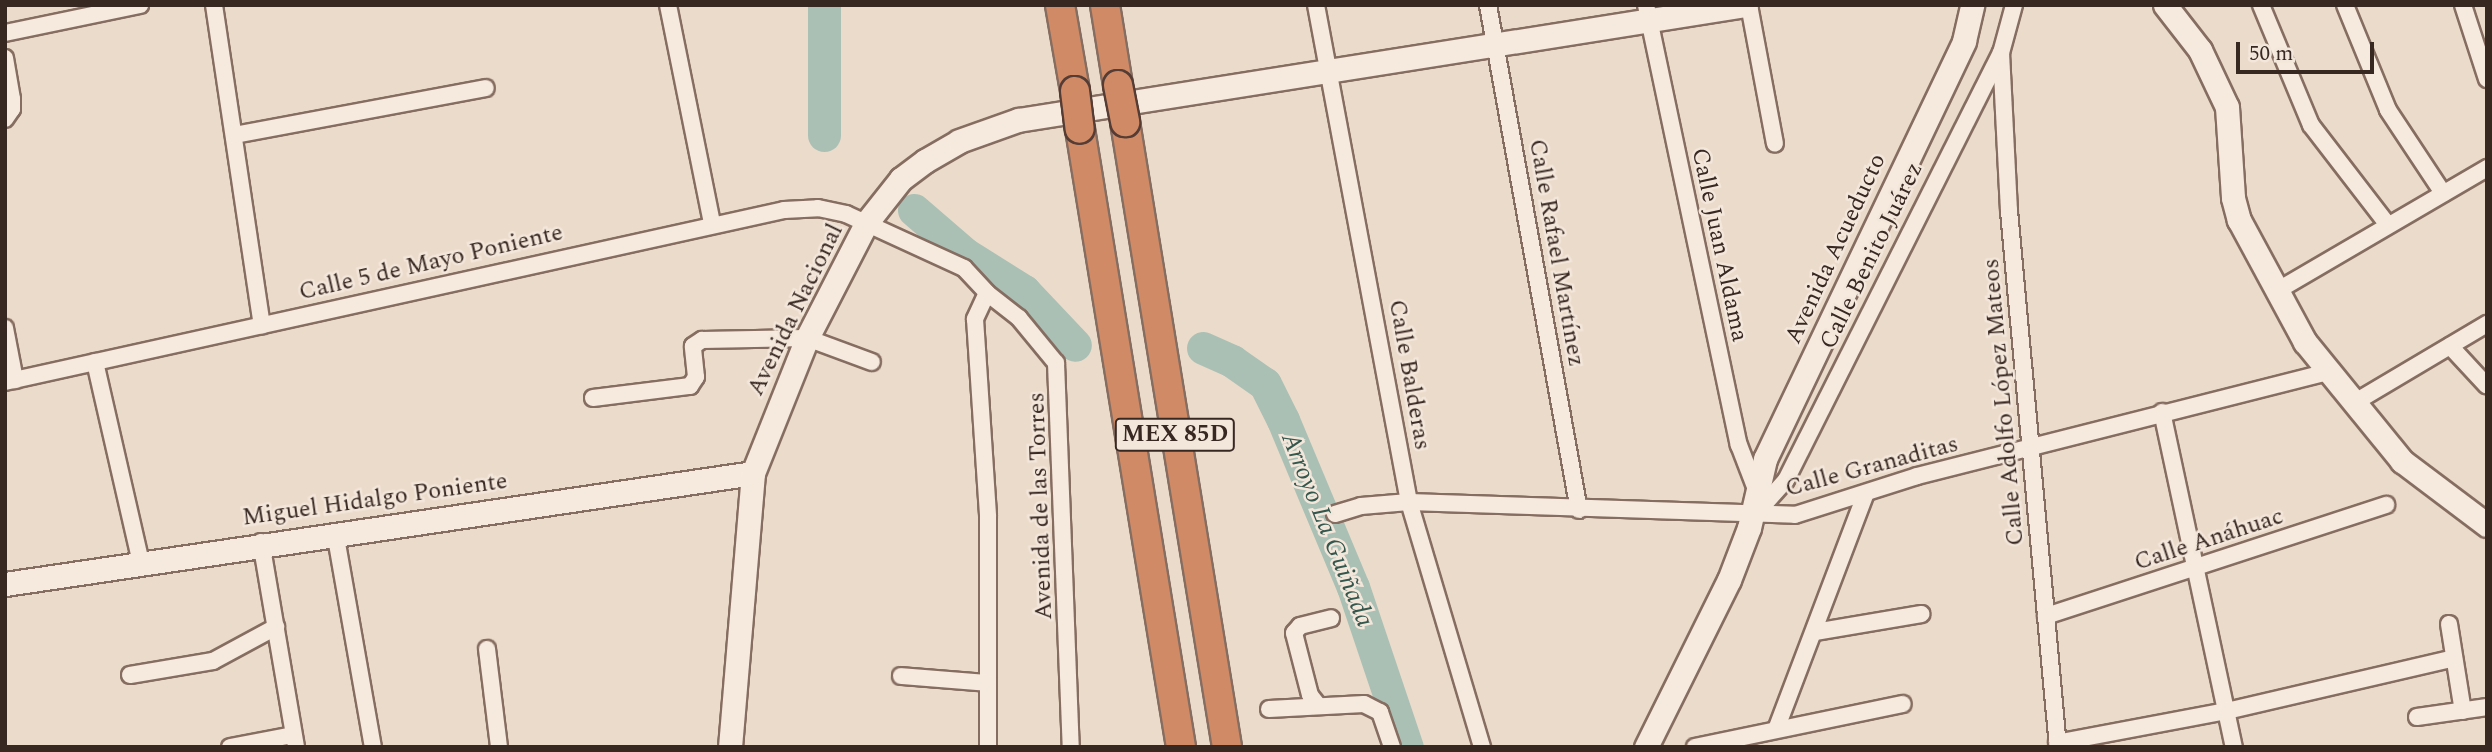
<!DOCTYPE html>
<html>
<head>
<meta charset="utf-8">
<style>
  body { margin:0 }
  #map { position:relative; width:2492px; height:752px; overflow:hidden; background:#ebdbcb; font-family:Spectral,serif }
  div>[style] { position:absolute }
  .river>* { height:33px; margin:-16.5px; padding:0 16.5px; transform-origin:16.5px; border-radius:16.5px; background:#abc0b5 }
  .roads { filter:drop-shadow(2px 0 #866d61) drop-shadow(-2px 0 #866d61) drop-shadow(0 2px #866d61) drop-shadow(0 -2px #866d61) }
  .street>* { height:16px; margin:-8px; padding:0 8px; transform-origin:8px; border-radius:8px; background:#f6eade }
  .secondary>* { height:23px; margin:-11.5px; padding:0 11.5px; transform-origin:11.5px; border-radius:11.5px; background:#f6eade }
  .highway>* { height:28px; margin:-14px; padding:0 14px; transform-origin:14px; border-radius:14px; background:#d08b66 }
  .bridges { filter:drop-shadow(2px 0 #553c34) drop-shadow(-2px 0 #553c34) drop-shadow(0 2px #553c34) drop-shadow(0 -2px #553c34) }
  .highway-bridge>* { height:28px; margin:-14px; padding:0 14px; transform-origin:14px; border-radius:14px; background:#d08b66 }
  span { translate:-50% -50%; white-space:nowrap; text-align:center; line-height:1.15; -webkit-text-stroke:5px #f3e6da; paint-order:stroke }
  .shield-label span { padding:2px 5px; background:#f3e6da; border:2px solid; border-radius:5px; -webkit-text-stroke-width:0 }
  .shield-label { font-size:23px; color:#382822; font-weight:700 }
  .street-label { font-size:24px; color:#382822 }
  .water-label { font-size:26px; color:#33564d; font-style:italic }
  .frame { position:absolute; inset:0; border:7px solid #382822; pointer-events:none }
  .scale { position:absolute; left:2236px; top:42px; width:138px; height:32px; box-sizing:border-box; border:4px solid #382822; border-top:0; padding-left:9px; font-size:21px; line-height:24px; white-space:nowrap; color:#382822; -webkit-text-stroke:5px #f3e6da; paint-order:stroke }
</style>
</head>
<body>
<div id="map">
  <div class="river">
    <div style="left:824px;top:5px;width:130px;rotate:90deg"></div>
    <div style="left:914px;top:210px;width:67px;rotate:40.8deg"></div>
    <div style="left:965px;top:254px;width:70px;rotate:32.1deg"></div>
    <div style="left:1024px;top:291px;width:74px;rotate:46.6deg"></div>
    <div style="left:1203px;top:348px;width:32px;rotate:24deg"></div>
    <div style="left:1232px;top:361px;width:40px;rotate:34.9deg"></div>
    <div style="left:1265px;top:384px;width:40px;rotate:63.4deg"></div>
    <div style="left:1283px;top:420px;width:181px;rotate:67.3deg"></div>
    <div style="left:1353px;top:587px;width:169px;rotate:71.4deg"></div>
  </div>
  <div class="roads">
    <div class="street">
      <div style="left:214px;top:5px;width:324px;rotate:81.5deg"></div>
      <div style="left:668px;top:5px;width:223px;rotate:78.6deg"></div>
      <div style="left:1316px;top:5px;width:506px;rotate:79.4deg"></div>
      <div style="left:1409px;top:502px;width:256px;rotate:73.4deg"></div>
      <div style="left:1488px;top:5px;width:513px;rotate:79.79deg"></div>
      <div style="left:1646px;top:5px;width:450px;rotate:78.1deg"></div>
      <div style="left:1739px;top:445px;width:50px;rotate:69deg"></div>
      <div style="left:1749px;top:5px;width:141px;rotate:79.4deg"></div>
      <div style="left:2261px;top:5px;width:130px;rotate:67.4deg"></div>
      <div style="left:2311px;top:125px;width:126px;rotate:52.4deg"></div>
      <div style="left:2345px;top:5px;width:113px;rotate:67.7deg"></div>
      <div style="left:2388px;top:110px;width:100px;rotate:56.5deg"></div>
      <div style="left:2463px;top:5px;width:78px;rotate:72deg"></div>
      <div style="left:5px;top:33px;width:138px;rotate:-11.7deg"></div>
      <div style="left:2001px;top:53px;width:158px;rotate:87.1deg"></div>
      <div style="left:2009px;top:211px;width:538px;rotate:84.78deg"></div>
      <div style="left:5px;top:58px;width:42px;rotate:80.3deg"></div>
      <div style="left:12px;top:99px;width:10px;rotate:90deg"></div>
      <div style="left:12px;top:109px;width:12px;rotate:125deg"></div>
      <div style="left:235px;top:135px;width:255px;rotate:-10.6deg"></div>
      <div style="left:2275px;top:292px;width:246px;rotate:-30.3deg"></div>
      <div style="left:987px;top:293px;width:29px;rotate:115deg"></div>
      <div style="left:975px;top:319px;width:198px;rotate:86.2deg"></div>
      <div style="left:988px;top:517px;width:230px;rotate:90deg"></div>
      <div style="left:5px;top:328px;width:53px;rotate:79.1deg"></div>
      <div style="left:2450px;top:346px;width:54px;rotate:47.2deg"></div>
      <div style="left:95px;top:362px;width:206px;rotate:77.1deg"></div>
      <div style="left:5px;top:382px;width:798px;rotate:-12.45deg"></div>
      <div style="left:784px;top:210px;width:34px;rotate:-3deg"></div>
      <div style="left:818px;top:208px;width:29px;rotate:12deg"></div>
      <div style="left:846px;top:214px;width:130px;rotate:24.6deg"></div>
      <div style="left:964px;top:268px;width:34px;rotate:47deg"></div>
      <div style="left:987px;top:293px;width:41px;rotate:38deg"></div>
      <div style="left:1019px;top:318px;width:58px;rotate:50.6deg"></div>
      <div style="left:1056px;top:363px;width:384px;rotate:87.8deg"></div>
      <div style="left:593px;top:398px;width:98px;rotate:-7.1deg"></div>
      <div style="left:690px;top:386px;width:11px;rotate:-56deg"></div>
      <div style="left:696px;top:377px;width:31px;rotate:-96deg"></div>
      <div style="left:693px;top:346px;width:11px;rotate:-34deg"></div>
      <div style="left:702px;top:340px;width:105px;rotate:-1.1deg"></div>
      <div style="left:807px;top:338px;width:69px;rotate:20.3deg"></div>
      <div style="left:2352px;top:404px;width:157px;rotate:-30.7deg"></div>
      <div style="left:2162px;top:412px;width:343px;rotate:77.9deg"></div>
      <div style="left:1335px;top:514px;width:27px;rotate:-17deg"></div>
      <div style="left:1361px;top:506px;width:48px;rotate:-4.8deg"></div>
      <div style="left:1409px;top:502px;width:386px;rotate:1.9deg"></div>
      <div style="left:1795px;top:515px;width:128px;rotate:-17.7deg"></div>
      <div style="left:1917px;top:476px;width:423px;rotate:-14.2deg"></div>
      <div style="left:1753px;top:517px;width:50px;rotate:-48.3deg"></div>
      <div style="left:1786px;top:480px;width:478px;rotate:-63.3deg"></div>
      <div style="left:2001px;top:53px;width:50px;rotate:-74.8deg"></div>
      <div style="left:335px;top:532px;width:218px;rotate:80deg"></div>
      <div style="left:261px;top:542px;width:208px;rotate:80.3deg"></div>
      <div style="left:2046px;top:616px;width:358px;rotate:-18.1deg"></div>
      <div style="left:2449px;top:624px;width:88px;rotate:80.9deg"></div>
      <div style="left:1815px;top:632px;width:108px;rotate:-9.6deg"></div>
      <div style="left:487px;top:649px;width:99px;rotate:83deg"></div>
      <div style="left:130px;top:675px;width:84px;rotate:-9.6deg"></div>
      <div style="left:213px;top:661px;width:72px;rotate:-28.4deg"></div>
      <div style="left:901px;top:676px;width:87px;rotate:4.6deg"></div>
      <div style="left:1317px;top:704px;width:11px;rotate:-128deg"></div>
      <div style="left:1310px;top:695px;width:64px;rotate:-104.5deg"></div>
      <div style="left:1294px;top:633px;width:9px;rotate:-49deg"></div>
      <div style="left:1300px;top:626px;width:32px;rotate:-14deg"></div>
      <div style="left:1269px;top:709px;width:95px;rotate:-3deg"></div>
      <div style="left:1364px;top:704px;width:18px;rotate:27deg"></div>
      <div style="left:1380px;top:712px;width:37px;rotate:71deg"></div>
      <div style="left:2417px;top:717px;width:71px;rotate:-8.1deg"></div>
      <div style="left:1777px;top:727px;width:250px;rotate:-69.2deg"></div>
      <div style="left:2057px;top:743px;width:173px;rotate:-10.7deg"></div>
      <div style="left:2227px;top:711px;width:233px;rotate:-13.1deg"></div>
      <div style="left:230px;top:747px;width:64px;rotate:-10.8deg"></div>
      <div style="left:1695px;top:747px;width:212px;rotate:-11.7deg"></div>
    </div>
    <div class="secondary">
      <div style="left:2165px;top:5px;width:57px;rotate:52.1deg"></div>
      <div style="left:2200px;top:50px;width:63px;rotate:64.7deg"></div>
      <div style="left:2227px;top:107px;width:91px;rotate:86.2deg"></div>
      <div style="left:2233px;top:198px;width:23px;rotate:75deg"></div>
      <div style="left:2239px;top:220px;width:139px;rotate:61.6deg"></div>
      <div style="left:2305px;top:342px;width:154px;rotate:50.8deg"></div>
      <div style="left:2402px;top:461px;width:106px;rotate:37deg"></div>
      <div style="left:5px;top:584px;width:756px;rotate:-8.44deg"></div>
      <div style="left:730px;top:747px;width:275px;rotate:-85.2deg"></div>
      <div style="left:753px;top:473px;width:145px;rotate:-68.2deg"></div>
      <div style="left:807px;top:338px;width:131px;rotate:-62.7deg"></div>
      <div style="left:867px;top:222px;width:55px;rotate:-51.7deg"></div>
      <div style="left:901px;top:179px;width:30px;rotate:-37deg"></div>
      <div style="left:925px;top:161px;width:39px;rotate:-30deg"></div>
      <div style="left:959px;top:141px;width:63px;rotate:-19.6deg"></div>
      <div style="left:1018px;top:120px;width:737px;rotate:-8.98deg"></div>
      <div style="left:1646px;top:747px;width:186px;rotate:-63.6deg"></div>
      <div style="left:1729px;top:580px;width:56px;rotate:-69deg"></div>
      <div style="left:1749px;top:528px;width:71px;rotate:-76.9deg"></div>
      <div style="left:1765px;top:459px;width:463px;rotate:-64.5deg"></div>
      <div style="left:1964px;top:41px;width:37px;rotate:-77deg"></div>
    </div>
    <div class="highway">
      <div style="left:1060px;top:5px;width:87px;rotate:80.1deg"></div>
      <div style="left:1105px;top:5px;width:81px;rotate:80.8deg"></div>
      <div style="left:1125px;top:122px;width:633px;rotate:80.73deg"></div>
      <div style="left:1080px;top:129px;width:626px;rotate:80.72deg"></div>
    </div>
  </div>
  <div class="bridges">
    <div class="highway-bridge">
      <div style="left:1118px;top:85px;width:38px;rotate:79deg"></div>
      <div style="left:1075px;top:91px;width:38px;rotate:83deg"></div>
    </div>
  </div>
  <div class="shield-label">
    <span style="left:1175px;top:435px">MEX 85D</span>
  </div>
  <div class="street-label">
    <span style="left:1719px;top:245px;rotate:78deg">Calle Juan Aldama</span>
    <span style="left:1836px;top:249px;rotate:-65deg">Avenida Acueducto</span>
    <span style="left:1556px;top:253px;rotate:80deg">Calle Rafael Martínez</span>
    <span style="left:1872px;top:256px;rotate:-64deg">Calle Benito Juárez</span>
    <span style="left:431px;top:263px;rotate:-13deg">Calle 5 de Mayo Poniente</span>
    <span style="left:796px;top:310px;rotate:-64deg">Avenida Nacional</span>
    <span style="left:1409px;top:375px;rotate:80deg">Calle Balderas</span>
    <span style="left:2004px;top:402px;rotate:-95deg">Calle Adolfo López Mateos</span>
    <span style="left:1872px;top:467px;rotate:-15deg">Calle Granaditas</span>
    <span style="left:375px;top:500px;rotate:-8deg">Miguel Hidalgo Poniente</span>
    <span style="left:1041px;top:506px;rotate:-92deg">Avenida de las Torres</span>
    <span style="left:2209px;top:540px;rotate:-18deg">Calle Anáhuac</span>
  </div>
  <div class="water-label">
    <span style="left:1327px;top:530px;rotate:68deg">Arroyo La Guiñada</span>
  </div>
  <div class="frame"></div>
  <div class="scale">50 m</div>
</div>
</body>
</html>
